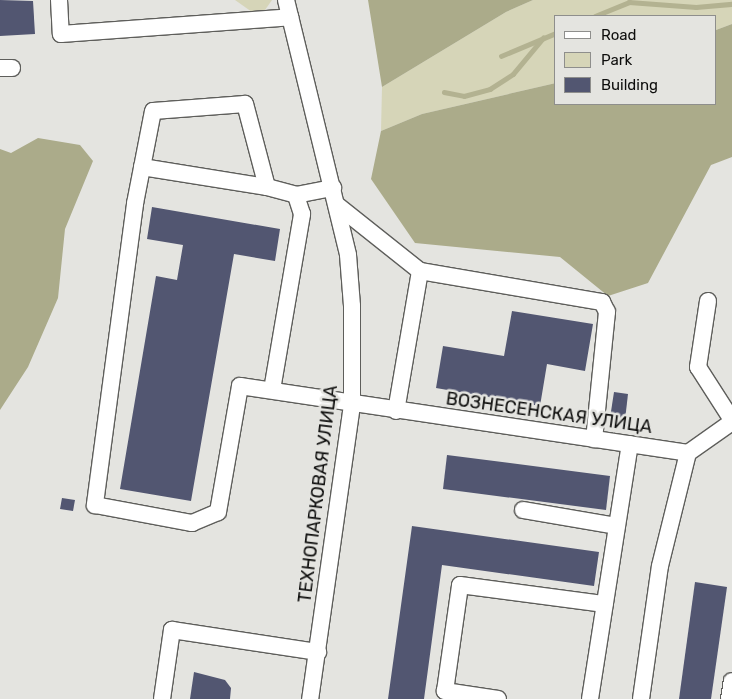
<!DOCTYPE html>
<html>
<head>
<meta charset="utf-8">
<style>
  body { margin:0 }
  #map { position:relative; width:732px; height:699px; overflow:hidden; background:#e4e4e0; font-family:Rubik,sans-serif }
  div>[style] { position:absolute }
  .green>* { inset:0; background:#d6d5b8 }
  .forest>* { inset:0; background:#abab8a }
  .stream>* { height:4.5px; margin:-2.25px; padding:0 2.25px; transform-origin:2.25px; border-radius:2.25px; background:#b3b291 }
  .building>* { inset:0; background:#525671 }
  .roads { filter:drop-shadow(1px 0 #5e5e5b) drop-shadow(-1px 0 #5e5e5b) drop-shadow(0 1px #5e5e5b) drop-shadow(0 -1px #5e5e5b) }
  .minor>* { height:16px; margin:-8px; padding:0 8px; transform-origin:8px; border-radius:8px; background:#fff }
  span { translate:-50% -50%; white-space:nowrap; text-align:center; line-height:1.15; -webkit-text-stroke:5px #e4e4e0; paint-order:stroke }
  .street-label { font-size:18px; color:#0e0e0d }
  .legend { position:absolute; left:554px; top:15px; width:162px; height:90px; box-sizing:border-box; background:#e4e4e0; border:1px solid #8e8e8c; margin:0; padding:6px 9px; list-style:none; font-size:15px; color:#0e0e0d }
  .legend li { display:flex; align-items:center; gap:10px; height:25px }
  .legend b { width:25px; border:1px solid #8e8e8c }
</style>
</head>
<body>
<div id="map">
  <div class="green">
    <div style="clip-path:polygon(235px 0,272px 0,265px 10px,252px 12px)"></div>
    <div style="clip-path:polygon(533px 0,732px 0,732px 24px,716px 30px,716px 16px,556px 16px,556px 83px,422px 114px,381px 131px,382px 87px,506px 12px)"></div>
  </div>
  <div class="forest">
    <div style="clip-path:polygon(368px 0,533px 0,506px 12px,382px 87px)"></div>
    <div style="clip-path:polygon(732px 24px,732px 157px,711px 165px,648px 283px,608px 296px,560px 257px,415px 243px,371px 179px,381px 131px,422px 114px,556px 83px,556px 104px,716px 104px,716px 30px)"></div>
    <div style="clip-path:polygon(38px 138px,80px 145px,93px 161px,65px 229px,58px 298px,28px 367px,0 410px,0 149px,11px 153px)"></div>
  </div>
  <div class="stream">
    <div style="left:595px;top:16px;width:37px;rotate:-22deg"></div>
    <div style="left:629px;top:2px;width:67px;rotate:4.3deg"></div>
    <div style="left:696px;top:7px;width:36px;rotate:-5deg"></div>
    <div style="left:501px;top:56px;width:60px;rotate:-22.7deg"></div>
    <div style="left:444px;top:92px;width:20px;rotate:11deg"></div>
    <div style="left:464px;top:96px;width:27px;rotate:-15deg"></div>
    <div style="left:490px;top:89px;width:27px;rotate:-33deg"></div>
    <div style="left:513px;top:74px;width:47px;rotate:-50.2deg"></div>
  </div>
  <div class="building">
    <div style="clip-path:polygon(0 0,33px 1px,35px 34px,0 36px)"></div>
    <div style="clip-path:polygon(152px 207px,280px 229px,275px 261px,234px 254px,191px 501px,120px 489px,156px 276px,177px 280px,183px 245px,147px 239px)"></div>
    <div style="clip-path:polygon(512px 311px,593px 324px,585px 371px,547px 364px,540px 406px,436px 388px,443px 346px,504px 356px)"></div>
    <div style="clip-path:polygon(614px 392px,628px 394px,625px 420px,610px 418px)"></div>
    <div style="clip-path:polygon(447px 455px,610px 476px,606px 510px,443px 489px)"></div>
    <div style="clip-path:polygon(62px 498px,75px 500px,73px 511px,60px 509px)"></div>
    <div style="clip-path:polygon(412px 526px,599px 552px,594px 586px,442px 565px,424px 699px,388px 699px)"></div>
    <div style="clip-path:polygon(695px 582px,727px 587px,711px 699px,679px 699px)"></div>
    <div style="clip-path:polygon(194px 672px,225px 680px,231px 688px,230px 699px,190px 699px)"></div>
  </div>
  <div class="roads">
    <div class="minor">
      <div style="left:59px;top:0;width:34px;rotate:87deg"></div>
      <div style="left:61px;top:34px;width:230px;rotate:-4.2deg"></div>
      <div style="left:286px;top:0;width:262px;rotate:76.3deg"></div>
      <div style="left:348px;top:255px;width:51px;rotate:85.5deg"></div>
      <div style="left:352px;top:306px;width:99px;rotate:90deg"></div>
      <div style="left:352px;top:405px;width:297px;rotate:98.1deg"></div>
      <div style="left:0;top:68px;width:12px"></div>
      <div style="left:142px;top:167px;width:127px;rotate:9.1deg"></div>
      <div style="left:267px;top:187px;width:30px;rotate:15deg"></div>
      <div style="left:296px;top:195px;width:38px;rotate:-11deg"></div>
      <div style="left:267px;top:187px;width:86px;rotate:-104.8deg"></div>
      <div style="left:245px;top:104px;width:92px;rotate:175.6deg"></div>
      <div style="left:153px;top:111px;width:95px;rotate:101deg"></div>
      <div style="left:135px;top:204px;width:304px;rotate:97.6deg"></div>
      <div style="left:95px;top:505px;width:99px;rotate:10.5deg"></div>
      <div style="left:192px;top:523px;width:28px;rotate:-23deg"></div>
      <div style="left:218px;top:512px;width:128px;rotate:-80.1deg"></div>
      <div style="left:240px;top:386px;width:453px;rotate:8.5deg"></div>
      <div style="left:688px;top:453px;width:54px;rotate:-35.2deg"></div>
      <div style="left:337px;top:205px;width:106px;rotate:38.5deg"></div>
      <div style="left:420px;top:271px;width:142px;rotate:99.7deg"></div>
      <div style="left:420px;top:271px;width:185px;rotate:9.7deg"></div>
      <div style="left:602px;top:302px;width:11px;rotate:63deg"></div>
      <div style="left:607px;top:312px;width:128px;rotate:95.8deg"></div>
      <div style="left:708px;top:301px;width:67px;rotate:98.6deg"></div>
      <div style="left:698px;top:367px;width:63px;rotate:57.3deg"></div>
      <div style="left:272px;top:390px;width:179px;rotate:-80.3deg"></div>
      <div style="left:302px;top:214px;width:20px;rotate:-108deg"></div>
      <div style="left:523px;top:510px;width:95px;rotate:9.7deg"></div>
      <div style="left:162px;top:699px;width:70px;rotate:-81.8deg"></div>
      <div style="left:172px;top:630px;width:148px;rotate:8.6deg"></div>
      <div style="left:498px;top:699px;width:54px;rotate:-171.4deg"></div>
      <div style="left:445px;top:691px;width:107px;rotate:-81.9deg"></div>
      <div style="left:460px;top:585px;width:146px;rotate:7.5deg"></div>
      <div style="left:590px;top:699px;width:258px;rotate:-81.1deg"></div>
      <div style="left:641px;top:699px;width:134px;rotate:-81.9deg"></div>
      <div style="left:660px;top:566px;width:116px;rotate:-76.1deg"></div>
      <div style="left:729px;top:699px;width:18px;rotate:-81deg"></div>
    </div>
  </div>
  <div class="street-label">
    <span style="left:549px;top:413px;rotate:8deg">ВОЗНЕСЕНСКАЯ УЛИЦА</span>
    <span style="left:318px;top:494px;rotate:-83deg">ТЕХНОПАРКОВАЯ УЛИЦА</span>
  </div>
  <ul class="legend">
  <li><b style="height:6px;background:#fff"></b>Road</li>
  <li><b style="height:14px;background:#d6d5b8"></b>Park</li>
  <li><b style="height:14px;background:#525671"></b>Building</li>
  </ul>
</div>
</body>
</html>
